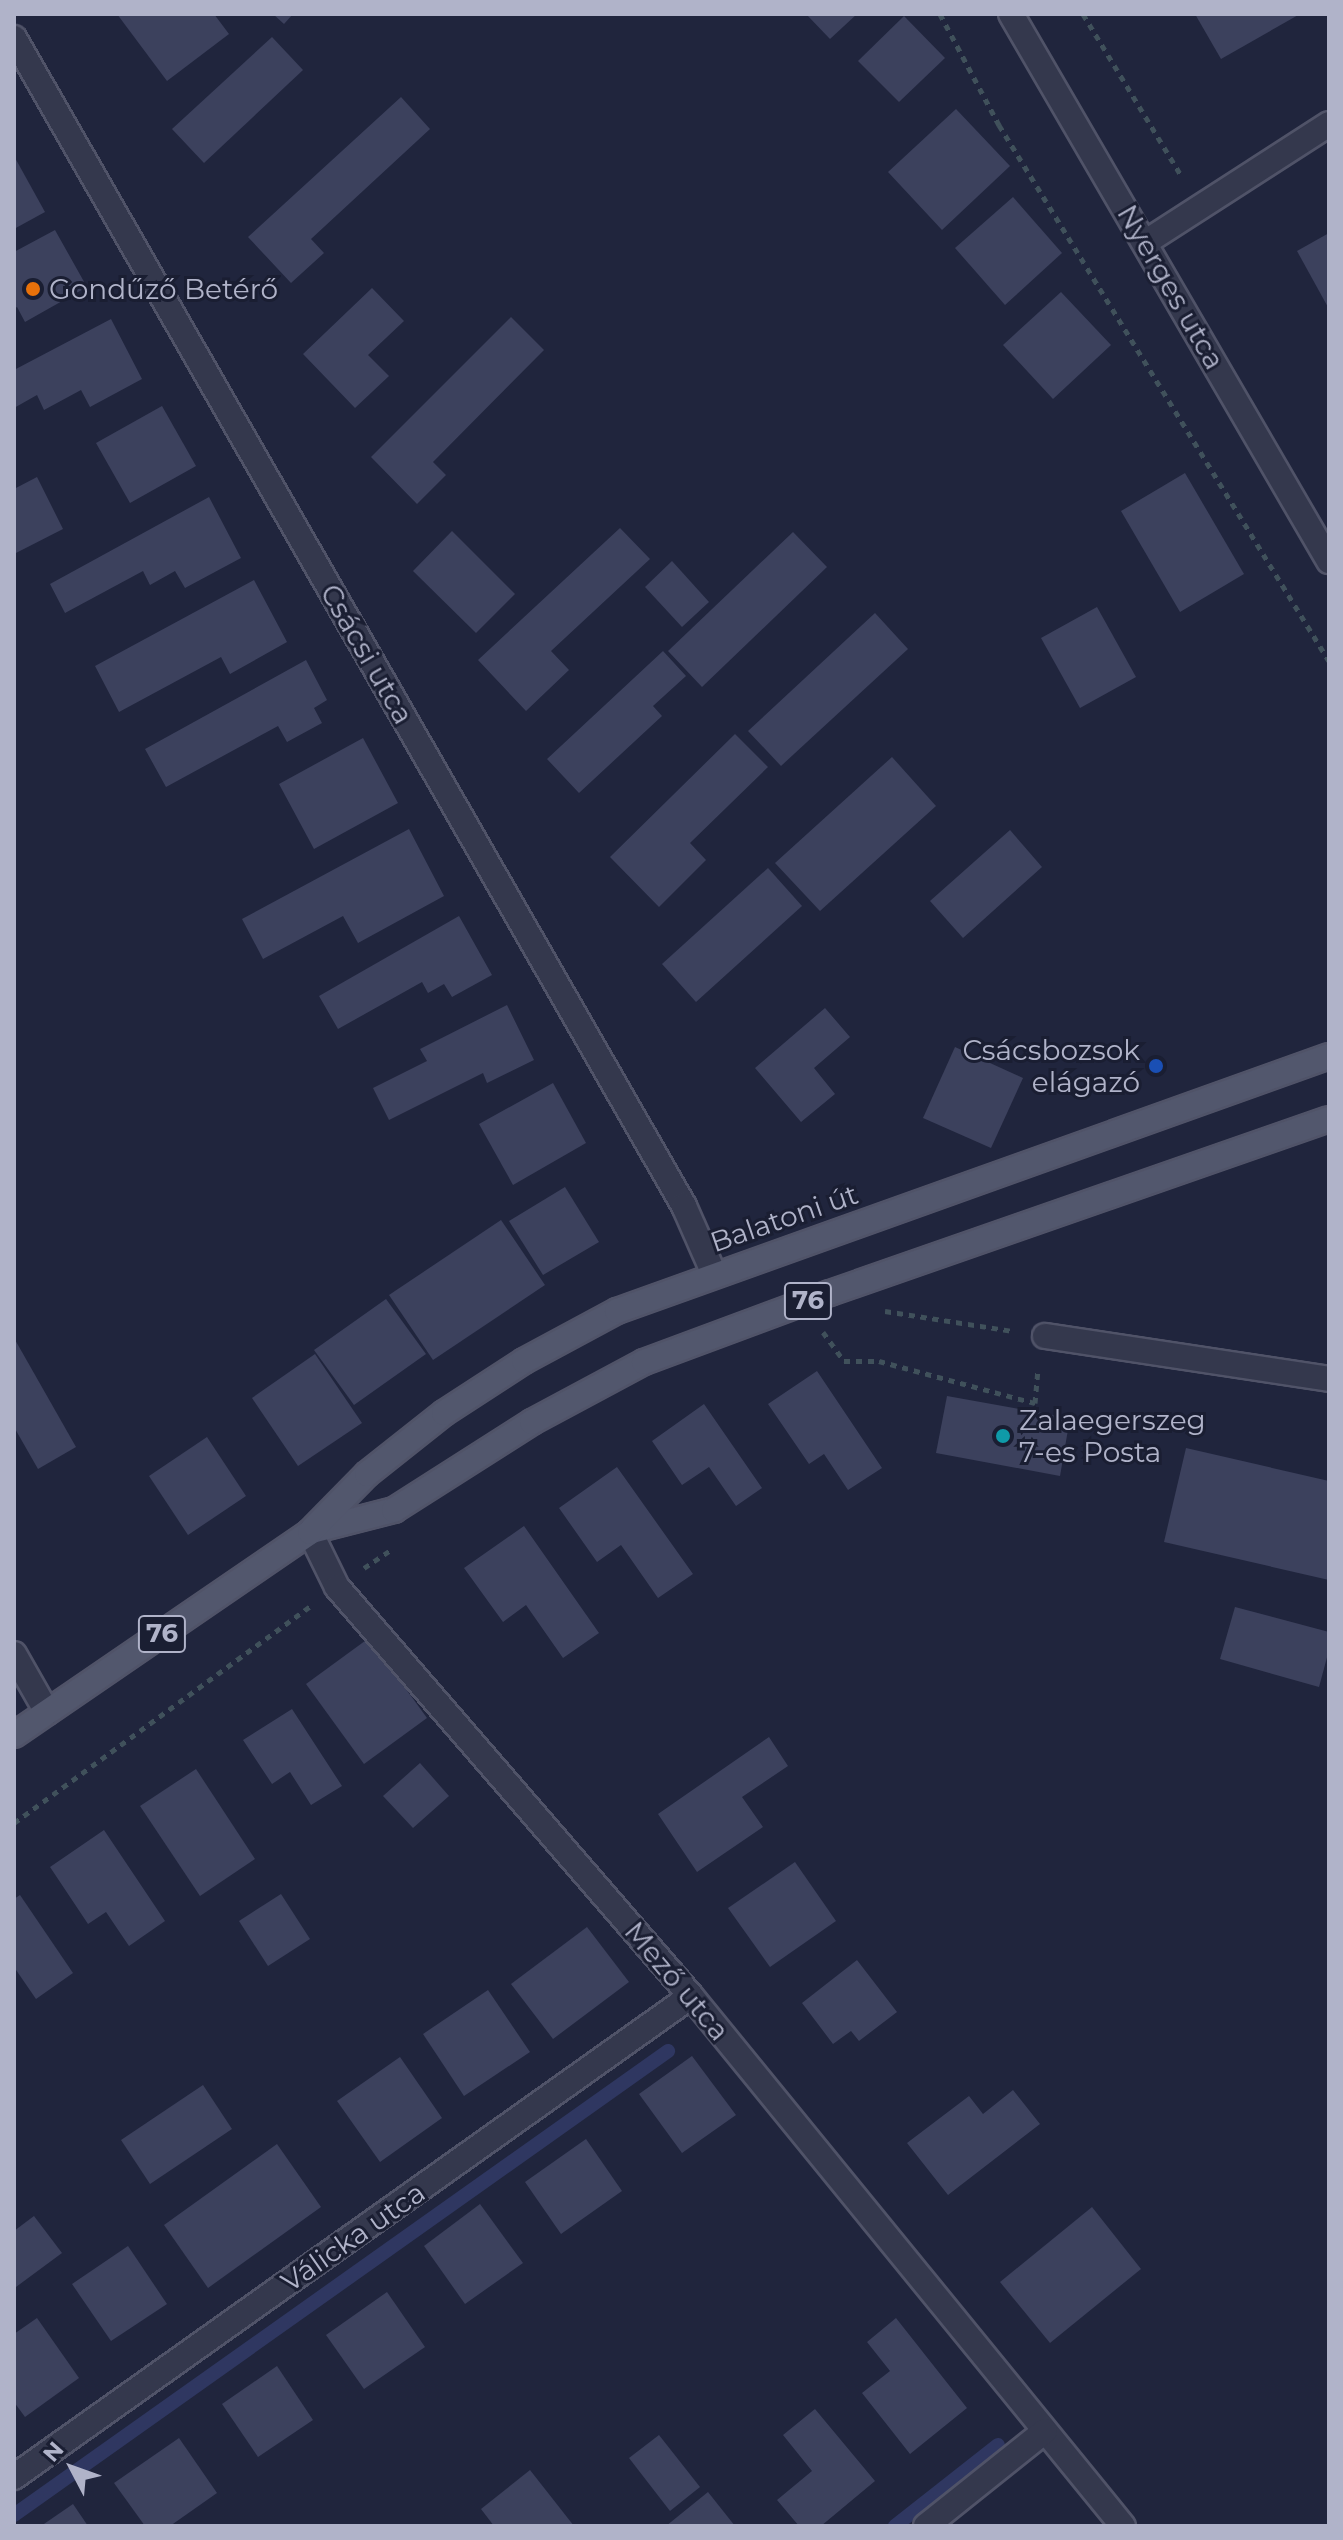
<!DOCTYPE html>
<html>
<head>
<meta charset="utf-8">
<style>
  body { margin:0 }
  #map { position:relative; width:1343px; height:2540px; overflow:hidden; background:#20253d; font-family:Montserrat,sans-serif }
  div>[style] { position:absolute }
  .stream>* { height:14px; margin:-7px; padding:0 7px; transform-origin:7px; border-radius:7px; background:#2f3761 }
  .building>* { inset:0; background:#3c415d }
  .path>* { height:5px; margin-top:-2.5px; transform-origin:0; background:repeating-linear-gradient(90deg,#40515b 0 6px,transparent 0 12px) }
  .roads { filter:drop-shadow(2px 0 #505368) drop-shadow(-2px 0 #505368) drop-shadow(0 2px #505368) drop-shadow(0 -2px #505368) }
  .service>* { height:24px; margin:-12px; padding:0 12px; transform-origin:12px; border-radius:12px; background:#34384d }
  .minor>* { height:24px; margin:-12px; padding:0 12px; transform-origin:12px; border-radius:12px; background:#34384d }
  .primary>* { height:24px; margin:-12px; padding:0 12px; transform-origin:12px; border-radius:12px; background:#52576d }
  .dots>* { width:22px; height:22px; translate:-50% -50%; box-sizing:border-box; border:4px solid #1a1e32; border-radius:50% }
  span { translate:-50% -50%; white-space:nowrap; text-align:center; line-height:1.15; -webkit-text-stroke:6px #1a1e32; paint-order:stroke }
  .shield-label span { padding:2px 6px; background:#1a1e32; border:2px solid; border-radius:6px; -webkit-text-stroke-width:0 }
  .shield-label { font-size:26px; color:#b0b3c9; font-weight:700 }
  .street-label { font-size:28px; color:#b0b3c9 }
  .poi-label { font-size:28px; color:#b0b3c9 }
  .left { translate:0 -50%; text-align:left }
  .right { translate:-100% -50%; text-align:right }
  .frame { position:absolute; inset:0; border:16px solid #b0b3c9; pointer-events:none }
  .north { position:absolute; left:32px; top:2428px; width:80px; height:80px; -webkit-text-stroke:6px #1a1e32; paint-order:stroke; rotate:311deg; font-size:22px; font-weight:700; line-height:32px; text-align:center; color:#b0b3c9 }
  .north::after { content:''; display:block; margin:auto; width:28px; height:36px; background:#b0b3c9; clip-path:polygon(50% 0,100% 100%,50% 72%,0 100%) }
</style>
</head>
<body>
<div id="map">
  <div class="stream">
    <div style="left:14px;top:2515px;width:802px;rotate:-35.35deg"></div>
    <div style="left:895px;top:2526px;width:131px;rotate:-38.2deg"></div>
  </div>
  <div class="building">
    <div style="clip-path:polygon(117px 14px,214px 14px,229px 34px,167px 81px)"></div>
    <div style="clip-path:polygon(273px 14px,293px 14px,284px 24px)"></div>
    <div style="clip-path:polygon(806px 14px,857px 14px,830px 39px)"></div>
    <div style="clip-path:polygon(1195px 14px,1300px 14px,1221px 59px)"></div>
    <div style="clip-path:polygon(904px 16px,945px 58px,899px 102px,858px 61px)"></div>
    <div style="clip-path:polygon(272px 37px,303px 70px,204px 163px,172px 129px)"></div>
    <div style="clip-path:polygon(401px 97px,430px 129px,311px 239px,324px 253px,291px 283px,248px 237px)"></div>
    <div style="clip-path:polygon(956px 109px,1010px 166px,942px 230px,888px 172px)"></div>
    <div style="clip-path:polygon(14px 156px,45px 212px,14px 229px)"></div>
    <div style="clip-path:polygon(1013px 197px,1062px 253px,1005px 305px,955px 248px)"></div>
    <div style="clip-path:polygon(55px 230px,87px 287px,25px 322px,17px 307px,14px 309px,14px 252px)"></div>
    <div style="clip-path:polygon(1329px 233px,1329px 309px,1297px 251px)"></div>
    <div style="clip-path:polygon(372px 288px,404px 321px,368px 355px,389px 376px,355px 408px,303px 354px)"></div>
    <div style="clip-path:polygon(1061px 292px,1111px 345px,1053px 399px,1003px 345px)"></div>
    <div style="clip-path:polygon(511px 317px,544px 350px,433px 462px,446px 475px,417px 504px,371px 457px)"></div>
    <div style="clip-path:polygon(111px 319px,142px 379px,90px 407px,81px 390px,44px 410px,37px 395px,14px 408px,14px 370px)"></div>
    <div style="clip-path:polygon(162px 406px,196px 466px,130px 503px,96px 443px)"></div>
    <div style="clip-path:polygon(1185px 473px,1244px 574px,1180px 612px,1121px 511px)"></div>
    <div style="clip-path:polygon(37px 477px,63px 529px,14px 554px,14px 489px)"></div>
    <div style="clip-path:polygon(209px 497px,241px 558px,185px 588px,175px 571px,150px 585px,143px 571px,65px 613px,50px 584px)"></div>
    <div style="clip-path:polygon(620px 528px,650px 559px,551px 651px,569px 670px,526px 711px,478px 660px)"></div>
    <div style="clip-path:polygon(452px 531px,515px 594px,476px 633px,413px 571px)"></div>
    <div style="clip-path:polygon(793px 532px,827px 567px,702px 687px,668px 651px)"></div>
    <div style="clip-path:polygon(672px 561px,709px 602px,682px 627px,645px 587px)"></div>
    <div style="clip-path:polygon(254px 580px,287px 642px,230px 674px,221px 657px,119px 712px,95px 666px)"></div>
    <div style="clip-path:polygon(1097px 607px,1136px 677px,1080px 708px,1041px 638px)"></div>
    <div style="clip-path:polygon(875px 613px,908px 649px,781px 766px,748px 731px)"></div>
    <div style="clip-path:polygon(663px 651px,686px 676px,653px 706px,662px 716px,579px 793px,547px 759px)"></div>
    <div style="clip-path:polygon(306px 660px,327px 700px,314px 708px,322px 723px,287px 742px,278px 726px,166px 787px,145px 749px)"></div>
    <div style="clip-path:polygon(735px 734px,768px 767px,690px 843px,706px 860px,659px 907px,610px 857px)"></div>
    <div style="clip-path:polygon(363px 738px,398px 803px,314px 849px,279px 784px)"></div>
    <div style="clip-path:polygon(892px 757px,936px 806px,820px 911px,775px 863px)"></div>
    <div style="clip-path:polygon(409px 829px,444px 896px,358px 943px,343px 916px,263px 959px,242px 919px)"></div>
    <div style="clip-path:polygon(1010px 830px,1042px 867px,963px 938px,930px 901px)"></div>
    <div style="clip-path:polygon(768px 868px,802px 906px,696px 1002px,662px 964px)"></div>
    <div style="clip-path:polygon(459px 916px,492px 975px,452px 997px,444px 984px,428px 993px,422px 982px,338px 1029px,319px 996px)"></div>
    <div style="clip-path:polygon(507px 1005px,534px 1060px,487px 1083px,483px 1073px,389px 1120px,373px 1088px,427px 1061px,420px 1049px)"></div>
    <div style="clip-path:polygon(825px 1008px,850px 1037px,814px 1068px,835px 1094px,801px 1122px,755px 1068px)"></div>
    <div style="clip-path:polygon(955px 1047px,1023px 1078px,991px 1148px,923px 1118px)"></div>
    <div style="clip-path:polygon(553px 1083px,586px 1143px,513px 1185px,479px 1124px)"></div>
    <div style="clip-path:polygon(565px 1187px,599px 1242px,543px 1275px,509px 1221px)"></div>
    <div style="clip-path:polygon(501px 1220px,545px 1285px,433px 1360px,389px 1295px)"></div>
    <div style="clip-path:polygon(386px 1299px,426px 1354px,354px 1405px,314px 1350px)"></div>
    <div style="clip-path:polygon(14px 1338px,76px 1447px,38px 1469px,14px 1427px)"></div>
    <div style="clip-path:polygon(315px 1354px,362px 1423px,298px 1466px,252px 1398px)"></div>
    <div style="clip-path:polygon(817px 1371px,882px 1468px,848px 1490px,824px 1454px,809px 1464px,768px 1404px)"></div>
    <div style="clip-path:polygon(947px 1396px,1070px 1418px,1060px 1476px,936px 1453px)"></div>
    <div style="clip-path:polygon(704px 1404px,762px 1488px,736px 1506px,709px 1467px,682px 1485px,652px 1441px)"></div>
    <div style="clip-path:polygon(207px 1437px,246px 1496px,188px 1535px,149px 1476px)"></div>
    <div style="clip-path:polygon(1186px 1448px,1329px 1481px,1329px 1580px,1164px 1542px)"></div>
    <div style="clip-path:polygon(617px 1467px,693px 1574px,658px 1598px,621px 1545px,597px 1562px,559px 1508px)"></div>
    <div style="clip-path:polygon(524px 1526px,599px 1633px,563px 1658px,526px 1605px,503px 1622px,464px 1568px)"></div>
    <div style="clip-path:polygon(1235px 1607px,1329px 1632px,1329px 1650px,1319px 1687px,1220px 1659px)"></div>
    <div style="clip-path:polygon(369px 1638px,427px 1718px,364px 1764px,306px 1684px)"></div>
    <div style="clip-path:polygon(292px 1709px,342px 1786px,311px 1805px,290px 1772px,272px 1784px,243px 1740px)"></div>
    <div style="clip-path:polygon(769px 1737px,788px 1766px,742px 1797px,763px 1827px,697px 1872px,658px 1814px)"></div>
    <div style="clip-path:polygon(420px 1763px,449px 1796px,413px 1828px,383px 1796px)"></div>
    <div style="clip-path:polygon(196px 1769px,255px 1859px,200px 1896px,140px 1806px)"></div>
    <div style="clip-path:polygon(104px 1830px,165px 1921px,129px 1946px,106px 1912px,88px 1924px,50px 1867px)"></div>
    <div style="clip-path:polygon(795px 1862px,836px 1921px,770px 1967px,728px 1908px)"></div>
    <div style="clip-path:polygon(281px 1894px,310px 1939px,268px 1966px,239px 1921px)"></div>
    <div style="clip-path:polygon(20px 1895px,73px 1973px,36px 1999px,14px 1967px,14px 1899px)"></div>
    <div style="clip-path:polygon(587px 1927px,629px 1982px,553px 2039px,511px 1984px)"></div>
    <div style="clip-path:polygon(857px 1960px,897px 2012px,859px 2041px,851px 2031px,833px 2044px,802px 2003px)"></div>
    <div style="clip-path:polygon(488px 1990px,530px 2052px,464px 2096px,423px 2034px)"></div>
    <div style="clip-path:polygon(692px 2056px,736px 2115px,682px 2153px,639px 2094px)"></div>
    <div style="clip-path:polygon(400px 2057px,442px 2118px,380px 2162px,337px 2101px)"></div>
    <div style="clip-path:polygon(203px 2085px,232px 2129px,150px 2184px,121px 2140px)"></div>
    <div style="clip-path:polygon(1013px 2090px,1040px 2124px,948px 2195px,907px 2143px,969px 2096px,983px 2114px)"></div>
    <div style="clip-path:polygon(586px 2139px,622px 2191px,561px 2234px,525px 2182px)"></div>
    <div style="clip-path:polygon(277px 2144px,321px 2207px,208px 2288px,164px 2225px)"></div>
    <div style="clip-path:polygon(480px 2204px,523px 2263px,465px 2304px,424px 2246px)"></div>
    <div style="clip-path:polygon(1092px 2207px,1141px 2269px,1050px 2343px,1000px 2282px)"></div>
    <div style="clip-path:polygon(34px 2216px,62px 2253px,16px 2287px,14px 2231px)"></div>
    <div style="clip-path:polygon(128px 2246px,167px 2304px,111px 2341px,72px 2284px)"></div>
    <div style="clip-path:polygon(387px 2292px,425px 2347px,364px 2389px,326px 2335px)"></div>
    <div style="clip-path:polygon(37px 2318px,79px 2378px,25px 2417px,14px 2402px,14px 2334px)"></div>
    <div style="clip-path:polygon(896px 2318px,967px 2408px,910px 2454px,862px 2393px,890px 2371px,867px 2342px)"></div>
    <div style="clip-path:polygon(277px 2366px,313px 2420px,258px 2457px,222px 2404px)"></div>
    <div style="clip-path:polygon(815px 2409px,875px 2481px,821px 2526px,799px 2526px,777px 2500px,812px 2471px,783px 2435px)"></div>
    <div style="clip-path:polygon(659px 2435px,700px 2487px,670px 2511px,629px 2458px)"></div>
    <div style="clip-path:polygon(179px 2438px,217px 2493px,170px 2526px,145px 2526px,114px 2483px)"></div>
    <div style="clip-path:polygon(530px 2470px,574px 2526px,494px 2526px,481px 2509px)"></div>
    <div style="clip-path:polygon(708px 2492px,735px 2526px,666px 2526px)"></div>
    <div style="clip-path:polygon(73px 2504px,88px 2526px,41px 2526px)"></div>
  </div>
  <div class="path">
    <div style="left:940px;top:14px;width:126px;rotate:62deg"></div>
    <div style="left:999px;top:125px;width:629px;rotate:58.38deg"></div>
    <div style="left:1083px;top:14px;width:191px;rotate:58.7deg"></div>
    <div style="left:885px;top:1311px;width:130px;rotate:8.9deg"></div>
    <div style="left:823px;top:1332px;width:36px;rotate:54deg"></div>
    <div style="left:844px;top:1361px;width:35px"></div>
    <div style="left:879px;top:1361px;width:162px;rotate:15.1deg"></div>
    <div style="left:1035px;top:1403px;width:34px;rotate:-85deg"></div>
    <div style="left:364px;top:1568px;width:34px;rotate:-34deg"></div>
    <div style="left:14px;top:1823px;width:367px;rotate:-36.2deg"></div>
  </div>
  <div class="roads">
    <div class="service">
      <div style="left:1045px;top:1336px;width:287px;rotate:8.6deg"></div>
    </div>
    <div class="minor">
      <div style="left:1011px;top:14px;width:633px;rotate:59.83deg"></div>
      <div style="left:14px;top:38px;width:1347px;rotate:60.16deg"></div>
      <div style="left:684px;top:1206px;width:74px;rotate:66.2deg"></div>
      <div style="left:1146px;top:242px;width:218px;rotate:-32.8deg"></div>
      <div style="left:310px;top:1532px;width:61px;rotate:63.9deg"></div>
      <div style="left:337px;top:1587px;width:541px;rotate:49.12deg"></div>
      <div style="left:691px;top:1996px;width:684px;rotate:50.82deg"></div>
      <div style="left:14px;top:1654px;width:67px;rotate:60.4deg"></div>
      <div style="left:14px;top:2477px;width:830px;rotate:-35.39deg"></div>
      <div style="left:926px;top:2526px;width:152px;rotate:-38.6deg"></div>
    </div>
    <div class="primary">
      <div style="left:312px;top:1531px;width:85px;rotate:-14.4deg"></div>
      <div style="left:394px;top:1510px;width:164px;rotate:-32.5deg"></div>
      <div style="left:532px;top:1422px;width:127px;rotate:-28.2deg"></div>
      <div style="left:644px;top:1362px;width:198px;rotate:-20.4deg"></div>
      <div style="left:830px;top:1293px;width:528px;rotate:-19.22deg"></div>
      <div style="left:14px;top:1735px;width:359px;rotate:-34.4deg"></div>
      <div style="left:310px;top:1532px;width:81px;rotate:-45.5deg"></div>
      <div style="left:367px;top:1474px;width:98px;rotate:-38.4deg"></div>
      <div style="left:444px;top:1413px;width:95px;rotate:-33deg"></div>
      <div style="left:524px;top:1361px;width:106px;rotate:-28.3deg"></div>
      <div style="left:617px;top:1311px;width:756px;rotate:-19.7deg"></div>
    </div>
  </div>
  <div class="dots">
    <div style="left:33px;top:289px;background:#e8710a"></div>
    <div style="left:1156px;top:1066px;background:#1a4fb4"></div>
    <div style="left:1003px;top:1436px;background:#0f9aa8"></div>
  </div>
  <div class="shield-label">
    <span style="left:808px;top:1301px">76</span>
    <span style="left:162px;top:1634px">76</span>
  </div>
  <div class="street-label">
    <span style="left:1171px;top:287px;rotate:60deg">Nyerges utca</span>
    <span style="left:367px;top:654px;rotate:60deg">Csácsi utca</span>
    <span style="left:784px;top:1218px;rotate:-19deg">Balatoni út</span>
    <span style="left:677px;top:1981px;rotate:50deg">Mező utca</span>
    <span style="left:353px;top:2237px;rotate:-35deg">Válicka utca</span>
  </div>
  <div class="poi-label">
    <span class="left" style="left:49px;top:289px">Gondűző Betérő</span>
    <span class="right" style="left:1140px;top:1066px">Csácsbozsok<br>elágazó</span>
    <span class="left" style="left:1019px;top:1436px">Zalaegerszeg<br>7-es Posta</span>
  </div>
  <div class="frame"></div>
  <div class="north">N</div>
</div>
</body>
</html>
